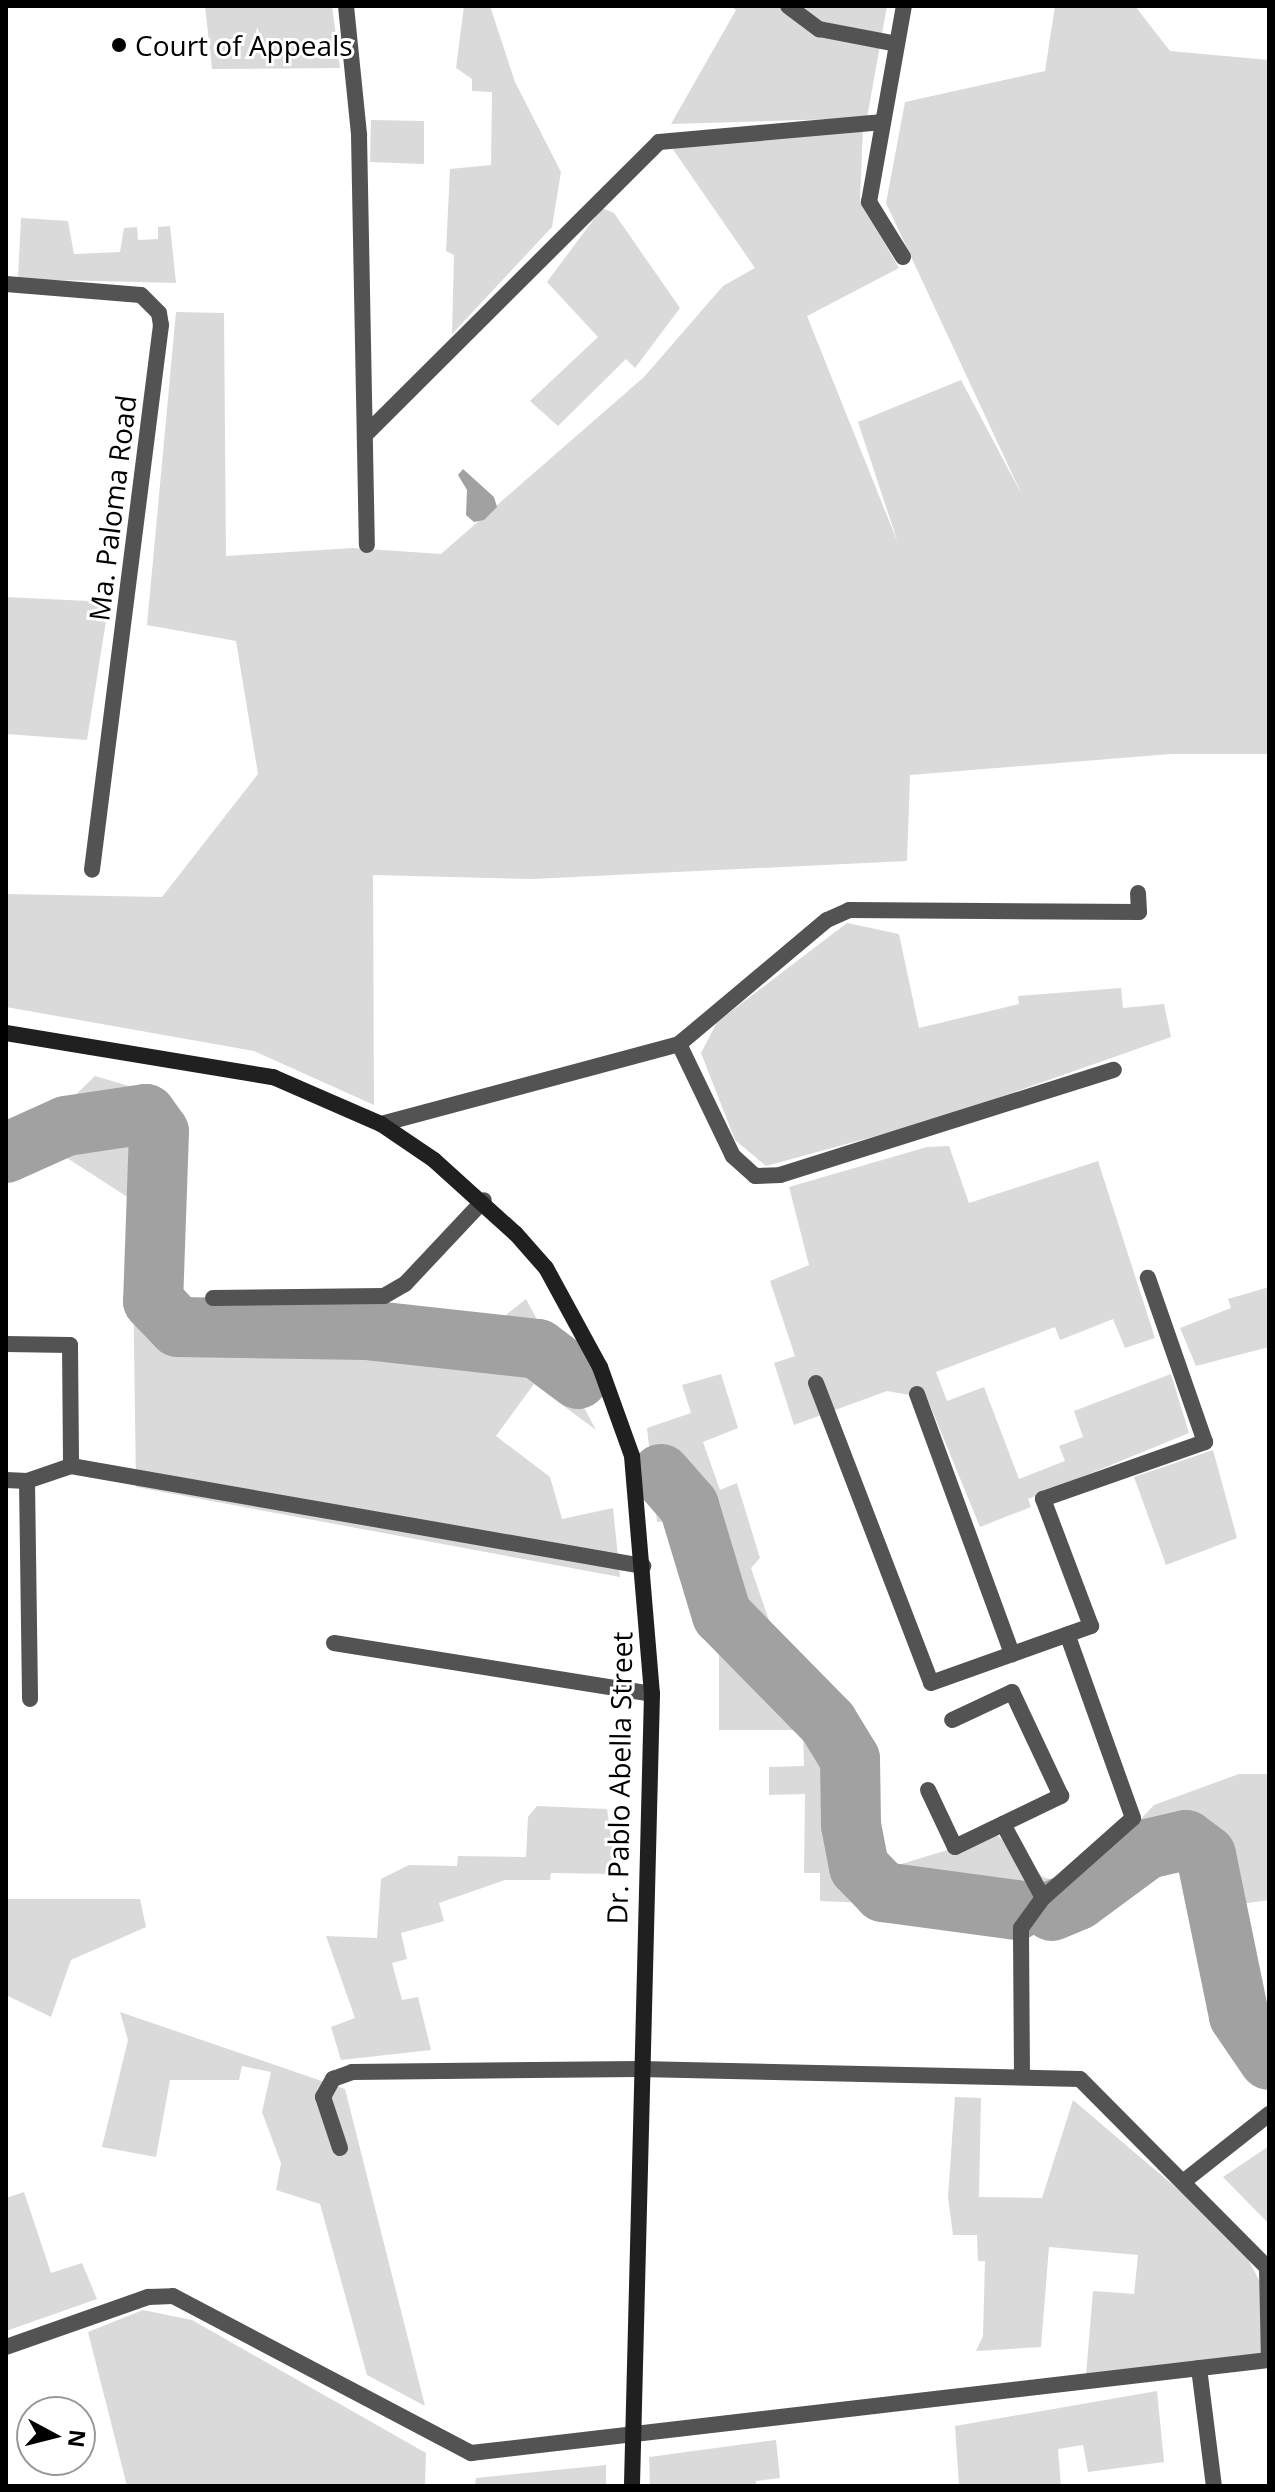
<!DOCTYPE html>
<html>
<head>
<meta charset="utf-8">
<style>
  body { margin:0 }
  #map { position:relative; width:1275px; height:2492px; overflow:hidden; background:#fff; font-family:"Open Sans",sans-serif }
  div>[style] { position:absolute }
  .green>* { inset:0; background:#dadada }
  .water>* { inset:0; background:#a1a1a1 }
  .river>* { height:60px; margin:-30px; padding:0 30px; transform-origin:30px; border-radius:30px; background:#a1a1a1 }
  .lane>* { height:16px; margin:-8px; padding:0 8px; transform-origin:8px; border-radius:8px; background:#535353 }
  .street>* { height:16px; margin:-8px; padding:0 8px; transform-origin:8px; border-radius:8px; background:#535353 }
  .secondary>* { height:16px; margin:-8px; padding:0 8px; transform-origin:8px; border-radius:8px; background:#202020 }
  .dots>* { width:22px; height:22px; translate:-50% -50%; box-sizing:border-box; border:4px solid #fff; border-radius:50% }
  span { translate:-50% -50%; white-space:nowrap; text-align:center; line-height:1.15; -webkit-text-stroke:6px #fff; paint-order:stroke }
  .poi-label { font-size:28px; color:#000 }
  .left { translate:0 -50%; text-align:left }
  .street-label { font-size:28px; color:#000 }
  .frame { position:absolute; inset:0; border:8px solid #000; pointer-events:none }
  .north { position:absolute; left:16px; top:2396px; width:80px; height:80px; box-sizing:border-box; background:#fff; border:2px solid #999; border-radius:50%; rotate:97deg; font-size:22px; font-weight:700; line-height:32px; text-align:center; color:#000 }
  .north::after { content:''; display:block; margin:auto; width:28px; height:36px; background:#000; clip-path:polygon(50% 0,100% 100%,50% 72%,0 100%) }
</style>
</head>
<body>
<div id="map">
  <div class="green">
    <div style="clip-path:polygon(205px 6px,332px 6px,340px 68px,212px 69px)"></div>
    <div style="clip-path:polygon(464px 6px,490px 6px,515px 82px,561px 172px,552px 227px,452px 334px,454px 255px,446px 251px,450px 169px,491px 165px,492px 92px,472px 91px,472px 79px,456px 68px)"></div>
    <div style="clip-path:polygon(731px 6px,887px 6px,867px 118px,671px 124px,736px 10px)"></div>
    <div style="clip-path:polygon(1055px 6px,1135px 6px,1170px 51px,1269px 60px,1269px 754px,1171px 754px,910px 775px,907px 861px,532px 879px,373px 875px,374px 1105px,254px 1051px,6px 1007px,6px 894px,162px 897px,258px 774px,236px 641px,147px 625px,176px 312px,224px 313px,226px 556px,353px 548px,441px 554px,644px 377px,723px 286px,755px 268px,670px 145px,863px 128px,860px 201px,899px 268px,807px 316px,898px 543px,858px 422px,961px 380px,1022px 495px,886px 203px,905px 102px,1045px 71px)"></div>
    <div style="clip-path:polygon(371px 120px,424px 121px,424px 164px,370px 162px)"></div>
    <div style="clip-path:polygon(602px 208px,614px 213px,680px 308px,635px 368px,626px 359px,558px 426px,530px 401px,598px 337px,547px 282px)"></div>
    <div style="clip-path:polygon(21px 218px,68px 221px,74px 254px,120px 252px,124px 228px,137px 227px,138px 240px,158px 239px,158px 227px,170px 226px,176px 283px,18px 279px)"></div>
    <div style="clip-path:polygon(6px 597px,109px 602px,87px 740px,6px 734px)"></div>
    <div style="clip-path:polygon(847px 923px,899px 934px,919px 1028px,1019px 1004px,1018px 996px,1121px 988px,1123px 1008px,1164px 1004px,1171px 1037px,938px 1119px,766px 1166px,735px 1140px,701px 1053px,717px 1022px)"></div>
    <div style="clip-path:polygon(95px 1076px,170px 1098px,170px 1271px,197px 1314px,422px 1331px,462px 1323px,478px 1337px,526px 1299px,596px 1430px,534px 1384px,496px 1436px,550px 1477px,562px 1519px,613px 1508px,620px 1577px,136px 1487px,132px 1200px,33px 1136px)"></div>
    <div style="clip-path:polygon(949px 1146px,969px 1203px,1098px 1161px,1155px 1338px,1125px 1348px,1113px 1319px,1060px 1340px,1055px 1327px,936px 1372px,947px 1401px,984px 1387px,1019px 1479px,1065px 1461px,1059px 1446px,1083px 1437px,1074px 1411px,1171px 1374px,1189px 1433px,1028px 1499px,1031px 1507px,980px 1527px,927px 1398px,887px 1391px,794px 1425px,774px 1363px,795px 1356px,770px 1281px,809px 1265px,789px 1187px,927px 1147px)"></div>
    <div style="clip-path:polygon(1269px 1287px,1269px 1347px,1196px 1366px,1180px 1328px,1231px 1308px,1228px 1299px)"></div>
    <div style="clip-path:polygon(721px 1374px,738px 1428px,703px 1442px,720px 1490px,737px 1483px,760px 1558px,751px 1568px,784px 1664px,836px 1715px,885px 1869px,997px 1835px,1043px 1877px,1077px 1887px,1154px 1805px,1239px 1774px,1269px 1774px,1269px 1900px,1212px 1908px,1195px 1862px,1159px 1869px,1065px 1934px,1008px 1919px,961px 1919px,959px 1907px,820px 1901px,820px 1873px,804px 1873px,805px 1794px,769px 1795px,769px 1767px,804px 1766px,803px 1730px,719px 1730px,719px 1640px,695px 1616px,689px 1520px,657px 1522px,647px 1428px,691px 1413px,682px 1385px)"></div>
    <div style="clip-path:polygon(1213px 1450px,1237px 1538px,1166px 1565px,1134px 1477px)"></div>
    <div style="clip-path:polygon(537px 1806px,607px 1809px,616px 1874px,551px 1873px,550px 1880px,505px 1880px,439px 1903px,444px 1921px,401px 1933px,407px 1959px,392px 1963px,402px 2000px,418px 1997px,431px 2050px,341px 2060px,331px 2027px,355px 2018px,326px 1936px,377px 1938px,381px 1879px,409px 1865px,457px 1866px,458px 1856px,526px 1857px,528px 1817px)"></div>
    <div style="clip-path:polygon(6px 1899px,140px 1899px,146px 1927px,71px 1960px,51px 2017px,6px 1995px)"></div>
    <div style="clip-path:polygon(120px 2012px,345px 2089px,425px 2406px,367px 2375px,320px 2204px,276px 2190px,281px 2163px,262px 2112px,271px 2072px,242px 2066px,239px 2080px,170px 2080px,156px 2157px,102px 2147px,128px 2040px)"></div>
    <div style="clip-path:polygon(955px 2097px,981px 2098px,979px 2197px,1042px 2198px,1073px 2100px,1180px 2191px,1247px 2257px,1260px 2282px,1262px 2354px,1086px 2375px,1093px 2291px,1134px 2294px,1138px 2255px,1049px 2247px,1041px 2347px,976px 2351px,983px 2336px,985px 2261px,978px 2261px,977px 2235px,953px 2235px,948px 2197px)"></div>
    <div style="clip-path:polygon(1269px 2146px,1269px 2224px,1223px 2177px)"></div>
    <div style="clip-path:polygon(24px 2192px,51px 2273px,82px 2263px,97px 2299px,6px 2331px,6px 2198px)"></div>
    <div style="clip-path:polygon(143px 2310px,192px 2320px,426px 2453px,425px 2486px,127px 2486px,88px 2332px)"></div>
    <div style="clip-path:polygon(1157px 2391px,1164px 2462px,1088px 2472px,1083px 2445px,1058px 2449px,1061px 2486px,959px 2486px,955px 2426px)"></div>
    <div style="clip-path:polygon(776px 2440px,780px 2478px,756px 2481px,756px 2486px,650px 2486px,649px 2457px)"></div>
    <div style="clip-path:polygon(606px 2465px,606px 2486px,475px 2486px,476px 2478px)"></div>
  </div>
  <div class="water">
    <div style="clip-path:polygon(463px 469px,494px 497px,497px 507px,484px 520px,474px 522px,466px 515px,467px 490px,458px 475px)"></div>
  </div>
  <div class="river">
    <div style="left:6px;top:1153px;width:66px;rotate:-24.2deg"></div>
    <div style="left:66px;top:1126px;width:81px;rotate:-8.5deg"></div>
    <div style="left:146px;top:1114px;width:22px;rotate:54deg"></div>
    <div style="left:159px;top:1132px;width:169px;rotate:92deg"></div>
    <div style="left:153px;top:1301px;width:36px;rotate:46deg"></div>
    <div style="left:178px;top:1327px;width:188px;rotate:0.9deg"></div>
    <div style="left:366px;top:1330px;width:173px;rotate:6.3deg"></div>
    <div style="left:538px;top:1349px;width:50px;rotate:36.9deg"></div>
    <div style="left:661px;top:1474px;width:43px;rotate:48.8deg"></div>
    <div style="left:689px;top:1506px;width:114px;rotate:73.2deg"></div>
    <div style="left:722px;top:1615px;width:151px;rotate:45.5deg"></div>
    <div style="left:828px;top:1723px;width:42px;rotate:58.6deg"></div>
    <div style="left:850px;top:1759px;width:66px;rotate:89.1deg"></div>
    <div style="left:851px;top:1825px;width:43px;rotate:79.2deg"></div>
    <div style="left:859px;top:1867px;width:35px;rotate:46deg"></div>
    <div style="left:883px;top:1892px;width:135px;rotate:7.7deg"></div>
    <div style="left:1052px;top:1911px;width:28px;rotate:-23deg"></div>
    <div style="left:1078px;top:1900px;width:86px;rotate:-36.5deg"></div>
    <div style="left:1147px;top:1849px;width:40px;rotate:-13deg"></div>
    <div style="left:1186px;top:1840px;width:25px;rotate:37deg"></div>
    <div style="left:1206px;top:1855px;width:164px;rotate:78.4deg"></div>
    <div style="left:1239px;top:2016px;width:53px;rotate:55.7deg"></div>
  </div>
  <div class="lane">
    <div style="left:679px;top:1044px;width:193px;rotate:-40deg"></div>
    <div style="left:827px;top:920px;width:24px;rotate:-24deg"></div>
    <div style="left:849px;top:910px;width:290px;rotate:0.4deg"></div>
    <div style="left:1139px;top:912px;width:19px;rotate:-93deg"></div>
    <div style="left:381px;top:1124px;width:309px;rotate:-15deg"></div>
    <div style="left:679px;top:1044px;width:124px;rotate:64.3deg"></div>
    <div style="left:733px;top:1156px;width:30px;rotate:42deg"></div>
    <div style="left:755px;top:1176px;width:25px;rotate:-2deg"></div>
    <div style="left:780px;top:1175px;width:350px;rotate:-17.5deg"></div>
    <div style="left:213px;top:1298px;width:171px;rotate:-0.7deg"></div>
    <div style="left:384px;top:1296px;width:24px;rotate:-30deg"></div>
    <div style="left:405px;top:1284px;width:115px;rotate:-46.8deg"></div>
    <div style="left:6px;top:1344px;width:64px;rotate:0.9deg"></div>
    <div style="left:70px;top:1345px;width:121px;rotate:89.5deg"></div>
    <div style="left:917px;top:1394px;width:277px;rotate:69.9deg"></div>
    <div style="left:6px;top:1480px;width:21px;rotate:3deg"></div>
    <div style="left:27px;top:1481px;width:46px;rotate:-18.8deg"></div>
    <div style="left:71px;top:1466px;width:581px;rotate:9.92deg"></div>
    <div style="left:27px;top:1481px;width:218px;rotate:89.2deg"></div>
    <div style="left:928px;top:1790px;width:63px;rotate:64.7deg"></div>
    <div style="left:955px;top:1847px;width:118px;rotate:-25.7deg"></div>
    <div style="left:1061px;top:1796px;width:115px;rotate:-115.2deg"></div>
    <div style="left:1012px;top:1692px;width:66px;rotate:155deg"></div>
    <div style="left:1003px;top:1824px;width:84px;rotate:61.6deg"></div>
    <div style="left:1199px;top:2368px;width:119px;rotate:82.8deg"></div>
  </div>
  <div class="street">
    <div style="left:346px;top:6px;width:130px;rotate:84.2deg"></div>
    <div style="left:359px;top:135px;width:410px;rotate:88.9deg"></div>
    <div style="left:788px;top:6px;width:39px;rotate:37deg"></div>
    <div style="left:819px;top:29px;width:79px;rotate:10.9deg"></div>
    <div style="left:903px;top:257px;width:65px;rotate:-121.7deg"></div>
    <div style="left:869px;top:202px;width:199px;rotate:-79.9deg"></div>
    <div style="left:6px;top:284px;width:135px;rotate:4.7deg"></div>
    <div style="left:141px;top:295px;width:25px;rotate:45deg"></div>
    <div style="left:159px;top:313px;width:12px;rotate:81deg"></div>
    <div style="left:161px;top:325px;width:549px;rotate:97.22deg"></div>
    <div style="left:365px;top:435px;width:415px;rotate:-44.9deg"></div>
    <div style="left:659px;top:142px;width:225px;rotate:-5.1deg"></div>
    <div style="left:816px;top:1383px;width:321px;rotate:69deg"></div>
    <div style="left:931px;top:1683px;width:170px;rotate:-19.6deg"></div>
    <div style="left:1091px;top:1626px;width:136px;rotate:-110.7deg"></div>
    <div style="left:1043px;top:1499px;width:172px;rotate:-19.4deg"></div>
    <div style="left:1205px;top:1442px;width:174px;rotate:-109.2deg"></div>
    <div style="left:334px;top:1643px;width:322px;rotate:9.1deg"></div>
    <div style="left:1022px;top:2077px;width:149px;rotate:-90.4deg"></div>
    <div style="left:1021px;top:1928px;width:37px;rotate:-54deg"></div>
    <div style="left:1043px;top:1898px;width:120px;rotate:-41.6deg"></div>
    <div style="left:1133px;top:1818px;width:195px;rotate:-109.7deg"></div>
    <div style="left:340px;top:2148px;width:54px;rotate:-108.4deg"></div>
    <div style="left:323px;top:2097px;width:21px;rotate:-61deg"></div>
    <div style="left:333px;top:2079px;width:20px;rotate:-20deg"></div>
    <div style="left:352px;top:2072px;width:287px;rotate:-0.6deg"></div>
    <div style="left:639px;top:2069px;width:441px;rotate:1.3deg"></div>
    <div style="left:1080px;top:2079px;width:265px;rotate:45.2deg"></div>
    <div style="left:1267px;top:2267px;width:93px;rotate:88.8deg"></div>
    <div style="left:1183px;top:2182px;width:110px;rotate:-38.3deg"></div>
    <div style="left:6px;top:2347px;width:151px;rotate:-19.4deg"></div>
    <div style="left:148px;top:2297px;width:25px;rotate:-2deg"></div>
    <div style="left:173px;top:2296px;width:337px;rotate:27.8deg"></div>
    <div style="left:471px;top:2453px;width:803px;rotate:-6.65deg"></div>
  </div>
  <div class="secondary">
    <div style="left:6px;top:1033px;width:271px;rotate:9.4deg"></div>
    <div style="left:273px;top:1077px;width:118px;rotate:23.5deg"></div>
    <div style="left:381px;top:1124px;width:64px;rotate:34.2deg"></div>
    <div style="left:434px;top:1160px;width:110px;rotate:42.1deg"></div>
    <div style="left:516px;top:1234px;width:45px;rotate:48.6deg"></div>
    <div style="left:546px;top:1268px;width:113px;rotate:61.4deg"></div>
    <div style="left:600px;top:1367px;width:95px;rotate:70.2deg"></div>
    <div style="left:632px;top:1456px;width:239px;rotate:85.2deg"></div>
    <div style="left:652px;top:1694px;width:792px;rotate:91.45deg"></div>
  </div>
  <div class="dots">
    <div style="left:119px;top:45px;background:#000"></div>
  </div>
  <div class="poi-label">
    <span class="left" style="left:135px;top:45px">Court of Appeals</span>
  </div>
  <div class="street-label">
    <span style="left:112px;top:508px;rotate:-83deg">Ma. Paloma Road</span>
    <span style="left:619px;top:1778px;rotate:-89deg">Dr. Pablo Abella Street</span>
  </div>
  <div class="frame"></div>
  <div class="north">N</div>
</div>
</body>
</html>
